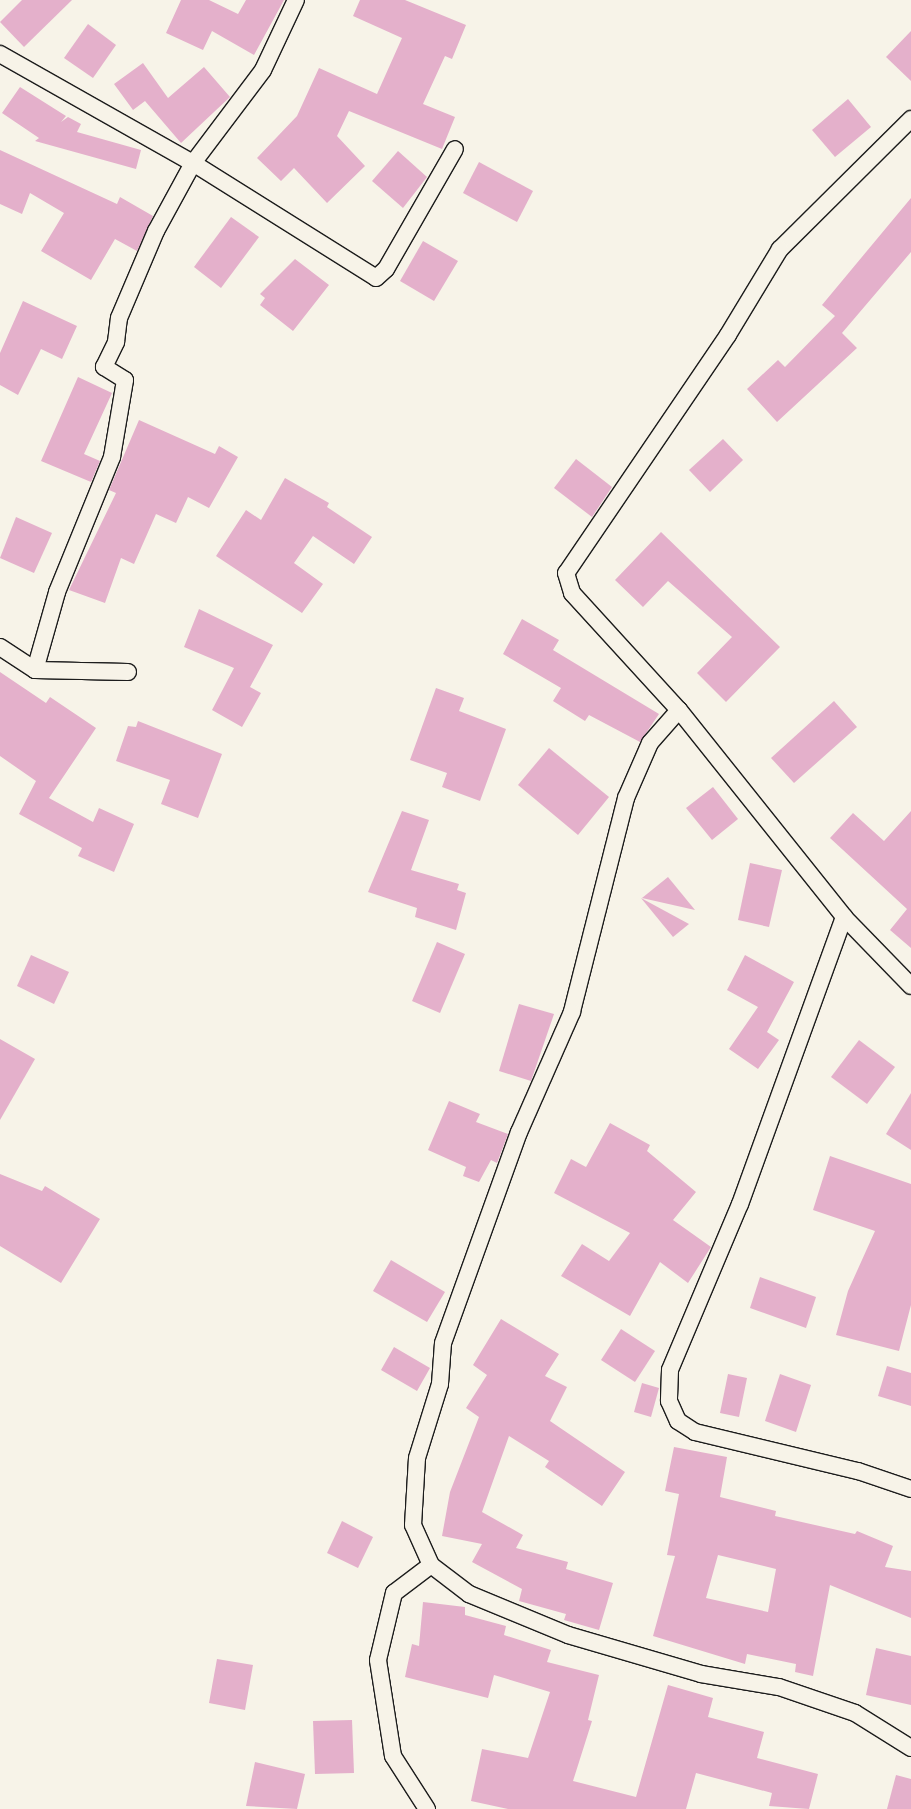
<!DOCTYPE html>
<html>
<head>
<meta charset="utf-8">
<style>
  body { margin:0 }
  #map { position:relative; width:911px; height:1809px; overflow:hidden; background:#f7f3e8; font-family:"Patrick Hand",sans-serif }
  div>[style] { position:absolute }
  .building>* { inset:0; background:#e4b0cb }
  .roads { filter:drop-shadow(1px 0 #1c1c1c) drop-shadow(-1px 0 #1c1c1c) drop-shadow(0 1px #1c1c1c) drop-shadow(0 -1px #1c1c1c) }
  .minor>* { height:16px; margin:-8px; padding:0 8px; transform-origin:8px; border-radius:8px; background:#f7f3e8 }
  span { translate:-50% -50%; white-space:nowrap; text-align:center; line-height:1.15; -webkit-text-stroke:4px #f7f3e8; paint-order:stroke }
</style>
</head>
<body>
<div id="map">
  <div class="building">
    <div style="clip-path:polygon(22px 0,72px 0,24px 47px,0 22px)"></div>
    <div style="clip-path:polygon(181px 0,209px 0,238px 14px,246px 0,284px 0,254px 55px,212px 31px,203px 50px,166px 33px)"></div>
    <div style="clip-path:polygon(360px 0,405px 0,466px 25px,452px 59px,445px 56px,423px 104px,455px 117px,442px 149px,349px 111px,337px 136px,365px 166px,327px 203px,294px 168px,281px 181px,257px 158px,297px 116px,319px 68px,377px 94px,402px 38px,353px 16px)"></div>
    <div style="clip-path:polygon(88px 24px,116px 45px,93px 78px,64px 58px)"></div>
    <div style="clip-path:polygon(911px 31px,911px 81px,886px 57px)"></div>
    <div style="clip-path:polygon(143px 63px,168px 98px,204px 67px,230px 97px,181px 143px,145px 101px,133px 110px,114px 84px)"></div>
    <div style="clip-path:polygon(20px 87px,66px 116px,61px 122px,68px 117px,81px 124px,77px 132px,141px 150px,136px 169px,35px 141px,39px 138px,2px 113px)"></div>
    <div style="clip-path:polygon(848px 99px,871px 127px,835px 157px,812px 130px)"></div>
    <div style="clip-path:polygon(0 150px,117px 204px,120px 197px,153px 216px,137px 251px,115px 239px,91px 280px,41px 251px,64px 213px,30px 193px,22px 214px,0 204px)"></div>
    <div style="clip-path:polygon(398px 151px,427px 177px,403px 208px,372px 181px)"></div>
    <div style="clip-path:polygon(479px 162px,533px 191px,517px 222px,463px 193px)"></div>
    <div style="clip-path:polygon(911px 198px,911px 252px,842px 333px,857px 348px,777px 422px,747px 389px,778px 360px,785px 367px,835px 316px,822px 305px)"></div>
    <div style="clip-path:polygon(231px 217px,259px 237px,221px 288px,194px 267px)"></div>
    <div style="clip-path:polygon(423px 241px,458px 261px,434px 301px,400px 281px)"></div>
    <div style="clip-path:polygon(295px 259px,329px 285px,293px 331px,260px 305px,265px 298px,260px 294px)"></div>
    <div style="clip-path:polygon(23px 301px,77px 326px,62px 359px,41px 349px,18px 395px,0 385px,0 353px)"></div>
    <div style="clip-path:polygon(78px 377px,112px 393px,84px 454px,100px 461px,91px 482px,41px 461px)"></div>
    <div style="clip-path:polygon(139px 420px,215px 454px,219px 446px,238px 457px,209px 508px,188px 497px,176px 523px,156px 514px,134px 564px,121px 558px,105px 603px,69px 590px,116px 493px,109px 490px)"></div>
    <div style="clip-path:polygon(723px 439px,743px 460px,710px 492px,689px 470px)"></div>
    <div style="clip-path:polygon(576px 459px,612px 487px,592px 517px,554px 488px)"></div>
    <div style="clip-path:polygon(285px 478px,329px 503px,327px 507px,372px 537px,354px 564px,313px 536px,294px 563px,323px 584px,302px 613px,216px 556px,246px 510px,261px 520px)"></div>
    <div style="clip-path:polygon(16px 517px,52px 533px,34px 573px,0 558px)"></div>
    <div style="clip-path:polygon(661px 532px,780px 647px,726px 702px,697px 673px,732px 637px,668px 581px,643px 607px,615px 580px)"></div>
    <div style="clip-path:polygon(199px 609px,273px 645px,250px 687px,261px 693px,242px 727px,212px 710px,234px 668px,184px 647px)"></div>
    <div style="clip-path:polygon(522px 619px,559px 640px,553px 650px,659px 714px,640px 742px,589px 715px,585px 721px,553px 701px,561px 688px,503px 654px)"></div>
    <div style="clip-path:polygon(0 672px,46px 703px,50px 697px,96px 728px,49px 798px,93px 822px,99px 808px,134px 824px,114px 872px,78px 856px,82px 848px,19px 814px,36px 781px,0 756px)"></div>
    <div style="clip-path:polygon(436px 688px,464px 698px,459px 711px,506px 729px,480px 801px,442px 787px,447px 773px,410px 760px)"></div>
    <div style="clip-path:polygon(834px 701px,857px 727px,794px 783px,771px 758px)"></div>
    <div style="clip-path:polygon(138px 721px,222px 754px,198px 818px,161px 804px,170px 780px,116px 761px,128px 726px,136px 727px)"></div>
    <div style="clip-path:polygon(549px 748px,609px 797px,578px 835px,518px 785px)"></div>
    <div style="clip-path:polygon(713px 787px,738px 819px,712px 840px,686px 808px)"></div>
    <div style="clip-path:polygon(402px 811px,429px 820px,411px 870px,459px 884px,457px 890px,466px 893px,456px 930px,415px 917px,417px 908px,368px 892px)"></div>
    <div style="clip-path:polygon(911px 811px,911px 948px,890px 930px,907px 909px,830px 838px,853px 813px,884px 841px)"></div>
    <div style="clip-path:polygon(750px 863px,782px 870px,769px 927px,738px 920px)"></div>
    <div style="clip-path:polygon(668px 877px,695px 910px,642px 898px)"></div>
    <div style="clip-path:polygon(641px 898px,689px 924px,673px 937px)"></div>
    <div style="clip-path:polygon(437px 942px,465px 954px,440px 1013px,412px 1001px)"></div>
    <div style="clip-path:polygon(31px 955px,69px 972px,54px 1004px,17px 986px)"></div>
    <div style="clip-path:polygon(745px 955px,794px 982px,767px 1032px,779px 1040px,758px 1069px,729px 1049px,758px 1007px,727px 990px)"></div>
    <div style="clip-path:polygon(519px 1004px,554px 1014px,531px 1081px,499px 1071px)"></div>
    <div style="clip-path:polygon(0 1039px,35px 1059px,0 1120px)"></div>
    <div style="clip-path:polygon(859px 1040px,895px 1067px,867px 1104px,831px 1077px)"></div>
    <div style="clip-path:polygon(911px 1093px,911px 1150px,886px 1134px)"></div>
    <div style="clip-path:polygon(449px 1101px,480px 1114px,476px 1122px,508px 1134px,497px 1163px,491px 1160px,479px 1182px,463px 1176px,466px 1167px,428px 1150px)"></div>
    <div style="clip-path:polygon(610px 1123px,650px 1145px,647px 1151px,696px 1192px,673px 1220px,711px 1247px,688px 1283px,660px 1262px,630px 1316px,561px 1276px,582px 1244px,609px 1261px,630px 1233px,554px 1193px,571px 1159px,586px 1167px)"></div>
    <div style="clip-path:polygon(830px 1156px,911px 1184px,911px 1305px,899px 1351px,836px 1335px,848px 1291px,875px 1231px,813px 1210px)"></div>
    <div style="clip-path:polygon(0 1174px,42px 1191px,45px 1186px,100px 1219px,61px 1283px,0 1246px)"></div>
    <div style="clip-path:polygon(391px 1260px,445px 1292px,427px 1322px,373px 1291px)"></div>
    <div style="clip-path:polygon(760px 1277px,816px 1297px,806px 1328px,750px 1308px)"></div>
    <div style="clip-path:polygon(501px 1319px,559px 1354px,545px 1376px,567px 1387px,550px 1421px,625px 1472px,602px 1506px,545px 1467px,549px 1461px,509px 1436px,482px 1512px,523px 1535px,516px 1548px,568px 1562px,566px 1569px,613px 1583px,599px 1630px,564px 1620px,566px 1614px,519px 1601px,522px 1589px,472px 1562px,482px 1544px,442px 1536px,450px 1492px,479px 1417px,466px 1408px,487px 1375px,473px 1365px)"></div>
    <div style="clip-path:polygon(621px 1329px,655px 1351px,635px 1382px,601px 1360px)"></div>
    <div style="clip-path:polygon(394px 1347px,430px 1368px,417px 1391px,381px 1370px)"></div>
    <div style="clip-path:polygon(887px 1366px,911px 1373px,911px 1406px,878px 1396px)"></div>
    <div style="clip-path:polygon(728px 1374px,747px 1378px,739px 1417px,720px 1413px)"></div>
    <div style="clip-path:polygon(780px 1374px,811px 1385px,796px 1432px,765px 1421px)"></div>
    <div style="clip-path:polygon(642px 1383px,659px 1388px,651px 1417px,634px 1412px)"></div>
    <div style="clip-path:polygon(evenodd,674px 1447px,727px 1457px,720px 1497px,776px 1511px,775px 1516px,855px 1534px,857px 1531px,893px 1546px,885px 1567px,911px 1571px,911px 1618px,830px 1585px,813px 1676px,795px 1672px,796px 1664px,747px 1654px,745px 1664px,653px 1636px,675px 1556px,667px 1555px,679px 1494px,665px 1491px,674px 1447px,718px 1555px,776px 1569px,768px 1612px,706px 1598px,718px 1555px)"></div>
    <div style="clip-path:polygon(342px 1521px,373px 1537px,358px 1568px,327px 1553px)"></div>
    <div style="clip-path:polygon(423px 1602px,465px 1607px,465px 1615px,506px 1626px,504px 1635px,551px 1650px,547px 1662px,599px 1675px,588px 1720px,592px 1721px,573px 1781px,636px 1797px,668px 1685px,713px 1698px,708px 1717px,764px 1732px,757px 1758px,818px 1774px,809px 1809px,769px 1806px,772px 1793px,696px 1773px,686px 1809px,508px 1809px,471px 1801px,482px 1749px,528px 1758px,550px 1692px,494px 1675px,488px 1698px,405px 1677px,412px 1644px,419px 1646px)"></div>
    <div style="clip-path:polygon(876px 1648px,911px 1656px,911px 1705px,866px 1695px)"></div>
    <div style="clip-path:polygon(217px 1659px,253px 1665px,245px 1710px,209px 1703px)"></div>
    <div style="clip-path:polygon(352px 1720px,354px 1773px,315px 1774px,313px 1721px)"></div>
    <div style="clip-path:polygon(255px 1762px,305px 1774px,297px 1809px,246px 1806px)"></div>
    <div style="clip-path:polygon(896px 1775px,911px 1779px,911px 1809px,887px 1809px)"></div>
  </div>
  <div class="roads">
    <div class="minor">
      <div style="left:0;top:54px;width:222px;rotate:29.5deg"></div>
      <div style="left:193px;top:163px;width:216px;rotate:32.1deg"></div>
      <div style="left:376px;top:278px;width:13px;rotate:-42deg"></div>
      <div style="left:386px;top:269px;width:138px;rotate:-60.1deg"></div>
      <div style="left:911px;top:119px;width:185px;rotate:135.2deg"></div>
      <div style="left:780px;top:249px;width:100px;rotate:121.2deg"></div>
      <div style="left:728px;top:335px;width:288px;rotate:124.2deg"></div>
      <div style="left:566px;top:573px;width:21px;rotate:73deg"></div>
      <div style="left:572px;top:593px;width:159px;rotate:47.6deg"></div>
      <div style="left:679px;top:710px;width:265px;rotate:51.4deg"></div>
      <div style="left:844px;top:917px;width:96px;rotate:45.8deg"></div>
      <div style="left:0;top:647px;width:42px;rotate:33.3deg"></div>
      <div style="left:35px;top:670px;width:93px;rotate:1.2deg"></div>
      <div style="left:35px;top:670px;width:81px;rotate:-74.2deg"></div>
      <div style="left:57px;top:592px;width:146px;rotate:-67.8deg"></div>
      <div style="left:112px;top:457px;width:78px;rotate:-80.4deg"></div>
      <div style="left:125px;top:380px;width:25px;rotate:-148deg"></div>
      <div style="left:104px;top:367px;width:28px;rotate:-64deg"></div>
      <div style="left:116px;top:342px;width:24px;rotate:-83deg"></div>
      <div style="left:119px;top:318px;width:95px;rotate:-67deg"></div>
      <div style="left:156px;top:231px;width:77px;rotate:-61.4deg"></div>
      <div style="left:193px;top:163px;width:116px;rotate:-53deg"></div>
      <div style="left:263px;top:70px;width:77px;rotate:-64.8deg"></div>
      <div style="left:679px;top:710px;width:44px;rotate:131.3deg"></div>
      <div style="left:650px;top:743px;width:60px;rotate:113.6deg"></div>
      <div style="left:626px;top:798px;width:221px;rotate:104.2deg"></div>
      <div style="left:572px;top:1012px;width:131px;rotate:113.8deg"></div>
      <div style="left:519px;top:1132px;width:224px;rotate:109.8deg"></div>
      <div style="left:443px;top:1343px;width:41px;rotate:94.2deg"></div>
      <div style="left:440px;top:1384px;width:77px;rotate:107.3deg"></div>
      <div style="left:417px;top:1458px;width:67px;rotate:93.4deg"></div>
      <div style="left:413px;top:1525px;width:44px;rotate:65.8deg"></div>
      <div style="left:431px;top:1565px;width:48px;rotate:37.3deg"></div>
      <div style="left:469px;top:1594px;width:107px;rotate:22.5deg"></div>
      <div style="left:568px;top:1635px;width:139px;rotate:16.3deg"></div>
      <div style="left:701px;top:1674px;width:79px;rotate:9.5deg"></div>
      <div style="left:779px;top:1687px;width:80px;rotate:18.9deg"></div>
      <div style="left:855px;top:1713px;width:66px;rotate:32deg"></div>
      <div style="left:844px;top:917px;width:305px;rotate:109.9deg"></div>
      <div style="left:740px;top:1204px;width:180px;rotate:112.9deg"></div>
      <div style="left:670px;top:1370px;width:31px;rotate:92deg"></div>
      <div style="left:669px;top:1401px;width:22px;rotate:66deg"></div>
      <div style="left:678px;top:1421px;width:20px;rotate:33deg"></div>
      <div style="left:695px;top:1432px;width:168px;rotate:13.5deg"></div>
      <div style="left:858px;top:1471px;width:56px;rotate:18.8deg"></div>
      <div style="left:427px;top:1809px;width:63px;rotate:-122.7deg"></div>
      <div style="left:393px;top:1756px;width:97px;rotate:-98.9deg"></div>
      <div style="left:378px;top:1660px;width:69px;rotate:-76.6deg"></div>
      <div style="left:394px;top:1593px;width:46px;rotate:-37.1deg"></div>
    </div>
  </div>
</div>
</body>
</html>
